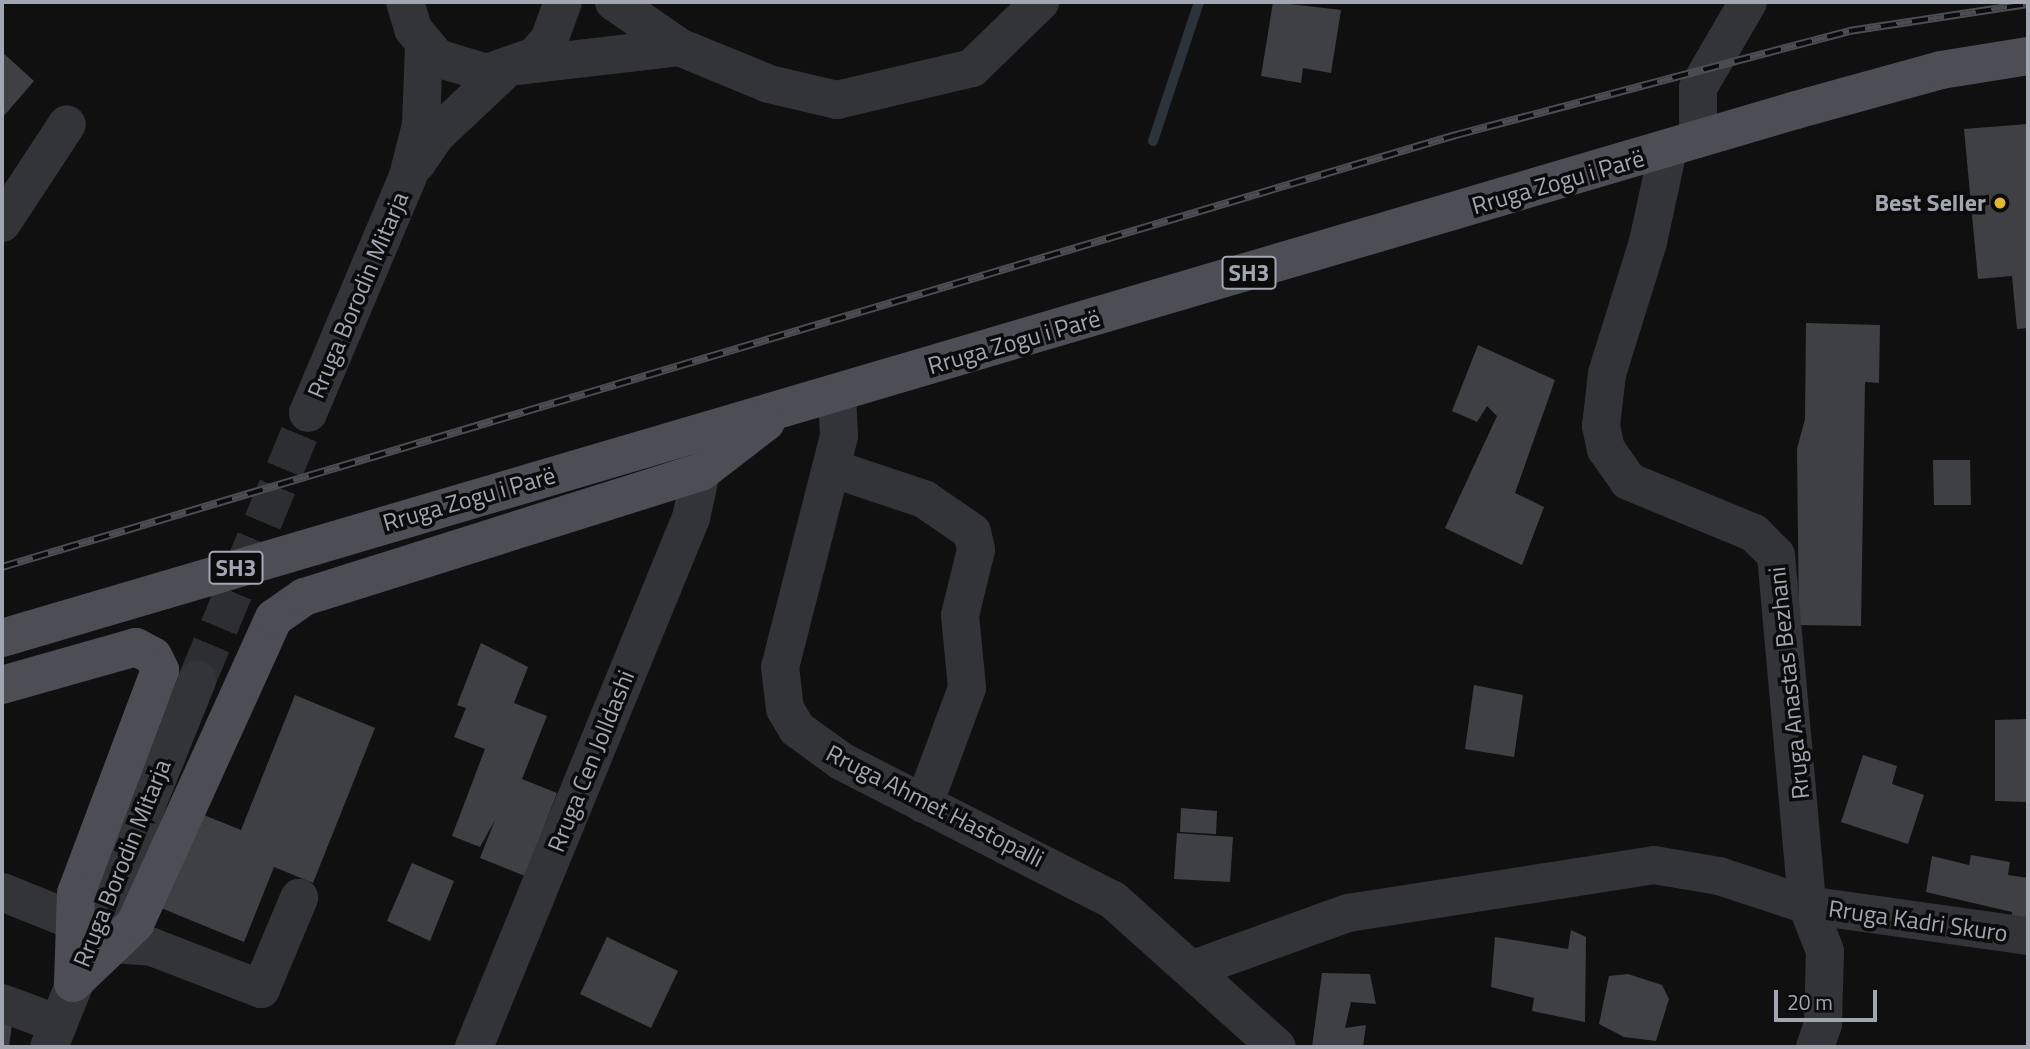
<!DOCTYPE html>
<html>
<head>
<meta charset="utf-8">
<style>
  body { margin:0 }
  #map { position:relative; width:2030px; height:1049px; overflow:hidden; background:#101011; font-family:"Titillium Web",sans-serif }
  div>[style] { position:absolute }
  .stream>* { height:10px; margin:-5px; padding:0 5px; transform-origin:5px; border-radius:5px; background:#2d333b }
  .building>* { inset:0; background:#3f4044 }
  .minor-tunnel>* { height:38px; margin-top:-19px; transform-origin:0; background:repeating-linear-gradient(90deg,#2d2e31 0 38px,transparent 0 57px) }
  .minor>* { height:38px; margin:-19px; padding:0 19px; transform-origin:19px; border-radius:19px; background:#333438 }
  .major>* { height:38px; margin:-19px; padding:0 19px; transform-origin:19px; border-radius:19px; background:#4d4e55 }
  .rail>* { height:8px; margin-top:-4px; transform-origin:0; background:repeating-linear-gradient(90deg,#0b0b0c 0 16px,#4c4d53 0 32px); box-sizing:border-box; border-block:2px solid #4c4d53 }
  .dots>* { width:19px; height:19px; translate:-50% -50%; box-sizing:border-box; border:4px solid #0b0b0c; border-radius:50% }
  span { translate:-50% -50%; white-space:nowrap; text-align:center; line-height:1.15; -webkit-text-stroke:7px #0b0b0c; paint-order:stroke }
  .shield-label span { padding:2px 5px; background:#0b0b0c; border:2px solid; border-radius:5px; -webkit-text-stroke-width:0 }
  .shield-label { font-size:23px; color:#a2a6b1; font-weight:700 }
  .street-label { font-size:24px; color:#a2a6b1 }
  .poi-label { font-size:24px; color:#a2a6b1; font-weight:700 }
  .right { translate:-100% -50%; text-align:right }
  .frame { position:absolute; inset:0; border:4px solid #a2a6b1; pointer-events:none }
  .scale { position:absolute; left:1774px; top:990px; width:103px; height:32px; box-sizing:border-box; border:4px solid #a2a6b1; border-top:0; padding-left:9px; font-size:21px; line-height:24px; white-space:nowrap; color:#a2a6b1; -webkit-text-stroke:5px #0b0b0c; paint-order:stroke }
</style>
</head>
<body>
<div id="map">
  <div class="stream">
    <div style="left:1153px;top:141px;width:146px;rotate:-71.7deg"></div>
  </div>
  <div class="building">
    <div style="clip-path:polygon(1273px 2px,1341px 10px,1331px 73px,1303px 68px,1301px 83px,1261px 76px)"></div>
    <div style="clip-path:polygon(2px 52px,34px 81px,2px 118px)"></div>
    <div style="clip-path:polygon(2028px 124px,2028px 328px,2017px 329px,2012px 276px,1978px 279px,1964px 129px)"></div>
    <div style="clip-path:polygon(1806px 323px,1880px 325px,1879px 383px,1865px 382px,1861px 626px,1799px 625px,1797px 449px,1805px 419px)"></div>
    <div style="clip-path:polygon(1478px 345px,1555px 380px,1515px 493px,1544px 507px,1522px 565px,1445px 528px,1497px 416px,1487px 406px,1477px 422px,1452px 411px)"></div>
    <div style="clip-path:polygon(1933px 460px,1970px 460px,1971px 505px,1934px 505px)"></div>
    <div style="clip-path:polygon(481px 643px,528px 667px,514px 703px,547px 716px,522px 779px,557px 793px,525px 876px,480px 858px,495px 820px,480px 847px,452px 836px,485px 749px,454px 737px,466px 708px,457px 705px)"></div>
    <div style="clip-path:polygon(1474px 685px,1523px 695px,1514px 757px,1465px 749px)"></div>
    <div style="clip-path:polygon(295px 695px,375px 728px,313px 883px,274px 867px,244px 942px,161px 908px,199px 813px,241px 830px)"></div>
    <div style="clip-path:polygon(2028px 719px,2028px 802px,1995px 801px,1995px 720px)"></div>
    <div style="clip-path:polygon(1863px 755px,1897px 766px,1892px 784px,1924px 795px,1908px 844px,1841px 822px)"></div>
    <div style="clip-path:polygon(1181px 808px,1217px 811px,1216px 834px,1180px 832px)"></div>
    <div style="clip-path:polygon(1177px 833px,1233px 837px,1230px 882px,1174px 879px)"></div>
    <div style="clip-path:polygon(1971px 855px,2010px 862px,2008px 875px,2028px 878px,2028px 923px,2012px 921px,2012px 912px,1926px 892px,1932px 856px,1969px 865px)"></div>
    <div style="clip-path:polygon(412px 863px,454px 881px,430px 941px,387px 921px)"></div>
    <div style="clip-path:polygon(1571px 930px,1586px 937px,1585px 1022px,1532px 1011px,1534px 998px,1491px 987px,1495px 937px,1568px 949px)"></div>
    <div style="clip-path:polygon(607px 937px,678px 971px,651px 1028px,580px 994px)"></div>
    <div style="clip-path:polygon(1322px 973px,1370px 974px,1376px 1004px,1351px 1002px,1345px 1028px,1366px 1025px,1363px 1047px,1312px 1047px)"></div>
    <div style="clip-path:polygon(1628px 974px,1662px 985px,1669px 999px,1656px 1041px,1624px 1037px,1599px 1024px,1609px 976px)"></div>
    <div style="clip-path:polygon(2px 1019px,12px 1023px,9px 1047px,2px 1047px)"></div>
  </div>
  <div class="minor-tunnel">
    <div style="left:197px;top:680px;width:289px;rotate:-67.4deg"></div>
  </div>
  <div class="minor">
    <div style="left:405px;top:2px;width:28px;rotate:73deg"></div>
    <div style="left:413px;top:29px;width:38px;rotate:50deg"></div>
    <div style="left:437px;top:58px;width:52px;rotate:16.7deg"></div>
    <div style="left:487px;top:73px;width:51px;rotate:-19.5deg"></div>
    <div style="left:535px;top:56px;width:21px;rotate:-49deg"></div>
    <div style="left:549px;top:40px;width:40px;rotate:-69.8deg"></div>
    <div style="left:614px;top:2px;width:79px;rotate:34.7deg"></div>
    <div style="left:679px;top:47px;width:97px;rotate:22.3deg"></div>
    <div style="left:769px;top:84px;width:70px;rotate:13.2deg"></div>
    <div style="left:837px;top:100px;width:139px;rotate:-13.3deg"></div>
    <div style="left:972px;top:68px;width:95px;rotate:-44.1deg"></div>
    <div style="left:518px;top:66px;width:162px;rotate:-6.7deg"></div>
    <div style="left:1698px;top:139px;width:51px;rotate:-90deg"></div>
    <div style="left:1698px;top:88px;width:99px;rotate:-59.8deg"></div>
    <div style="left:1668px;top:150px;width:94px;rotate:102.3deg"></div>
    <div style="left:1648px;top:242px;width:138px;rotate:107.3deg"></div>
    <div style="left:1607px;top:374px;width:52px;rotate:96.6deg"></div>
    <div style="left:1601px;top:426px;width:24px;rotate:78deg"></div>
    <div style="left:1606px;top:449px;width:39px;rotate:55deg"></div>
    <div style="left:1628px;top:481px;width:136px;rotate:22.4deg"></div>
    <div style="left:1754px;top:533px;width:31px;rotate:45deg"></div>
    <div style="left:1776px;top:555px;width:351px;rotate:84.9deg"></div>
    <div style="left:1807px;top:905px;width:49px;rotate:68.6deg"></div>
    <div style="left:1825px;top:951px;width:73px;rotate:91.6deg"></div>
    <div style="left:1823px;top:1024px;width:24px;rotate:109deg"></div>
    <div style="left:417px;top:163px;width:32px;rotate:-56deg"></div>
    <div style="left:435px;top:136px;width:96px;rotate:-43.3deg"></div>
    <div style="left:2px;top:223px;width:118px;rotate:-56.7deg"></div>
    <div style="left:837px;top:394px;width:42px;rotate:87.3deg"></div>
    <div style="left:839px;top:436px;width:238px;rotate:104.3deg"></div>
    <div style="left:780px;top:667px;width:42px;rotate:83.2deg"></div>
    <div style="left:785px;top:709px;width:23px;rotate:59deg"></div>
    <div style="left:797px;top:729px;width:54px;rotate:36deg"></div>
    <div style="left:841px;top:761px;width:305px;rotate:27.1deg"></div>
    <div style="left:1113px;top:900px;width:220px;rotate:41.9deg"></div>
    <div style="left:308px;top:413px;width:257px;rotate:-67.1deg"></div>
    <div style="left:408px;top:176px;width:53px;rotate:-75.7deg"></div>
    <div style="left:421px;top:125px;width:79px;rotate:-87.8deg"></div>
    <div style="left:831px;top:468px;width:98px;rotate:18.4deg"></div>
    <div style="left:924px;top:499px;width:58px;rotate:34.5deg"></div>
    <div style="left:972px;top:532px;width:18px;rotate:77deg"></div>
    <div style="left:976px;top:550px;width:67px;rotate:103.8deg"></div>
    <div style="left:960px;top:615px;width:73px;rotate:84.5deg"></div>
    <div style="left:967px;top:688px;width:124px;rotate:110.3deg"></div>
    <div style="left:2px;top:892px;width:78px;rotate:21.9deg"></div>
    <div style="left:113px;top:944px;width:39px;rotate:4deg"></div>
    <div style="left:152px;top:947px;width:117px;rotate:21.1deg"></div>
    <div style="left:261px;top:989px;width:99px;rotate:-67.3deg"></div>
    <div style="left:1193px;top:969px;width:165px;rotate:-19.9deg"></div>
    <div style="left:1348px;top:913px;width:310px;rotate:-8.9deg"></div>
    <div style="left:1654px;top:865px;width:66px;rotate:9.6deg"></div>
    <div style="left:1719px;top:876px;width:93px;rotate:18.2deg"></div>
    <div style="left:1807px;top:905px;width:223px;rotate:8deg"></div>
    <div style="left:2px;top:1003px;width:60px;rotate:20.6deg"></div>
    <div style="left:49px;top:1047px;width:396px;rotate:-68deg"></div>
    <div style="left:474px;top:1047px;width:572px;rotate:-67.7deg"></div>
    <div style="left:691px;top:518px;width:47px;rotate:-77.7deg"></div>
  </div>
  <div class="major">
    <div style="left:2px;top:638px;width:1870px;rotate:-16.4deg"></div>
    <div style="left:1796px;top:110px;width:150px;rotate:-15.4deg"></div>
    <div style="left:1941px;top:70px;width:88px;rotate:-9.1deg"></div>
    <div style="left:2px;top:685px;width:139px;rotate:-15.8deg"></div>
    <div style="left:136px;top:647px;width:19px;rotate:28deg"></div>
    <div style="left:153px;top:656px;width:16px;rotate:63deg"></div>
    <div style="left:160px;top:670px;width:238px;rotate:110.6deg"></div>
    <div style="left:76px;top:893px;width:90px;rotate:91.9deg"></div>
    <div style="left:73px;top:983px;width:86px;rotate:-43.6deg"></div>
    <div style="left:135px;top:924px;width:336px;rotate:-65.6deg"></div>
    <div style="left:274px;top:618px;width:37px;rotate:-35deg"></div>
    <div style="left:304px;top:597px;width:416px;rotate:-17.5deg"></div>
    <div style="left:701px;top:472px;width:82px;rotate:-37.6deg"></div>
  </div>
  <div class="rail">
    <div style="left:2px;top:567px;width:1517px;rotate:-16.55deg"></div>
    <div style="left:1456px;top:135px;width:407px;rotate:-14.8deg"></div>
    <div style="left:1849px;top:31px;width:181px;rotate:-8.6deg"></div>
  </div>
  <div class="dots">
    <div style="left:2000px;top:203px;background:#e3b736"></div>
  </div>
  <div class="shield-label">
    <span style="left:1249px;top:273px">SH3</span>
    <span style="left:236px;top:568px">SH3</span>
  </div>
  <div class="street-label">
    <span style="left:1558px;top:182px;rotate:-16deg">Rruga Zogu i Parë</span>
    <span style="left:358px;top:295px;rotate:-67deg">Rruga Borodin Mitarja</span>
    <span style="left:1014px;top:342px;rotate:-16deg">Rruga Zogu i Parë</span>
    <span style="left:469px;top:499px;rotate:-16deg">Rruga Zogu i Parë</span>
    <span style="left:1789px;top:683px;rotate:-96deg">Rruga Anastas Bezhani</span>
    <span style="left:591px;top:761px;rotate:-68deg">Rruga Cen Jolldashi</span>
    <span style="left:935px;top:806px;rotate:27deg">Rruga Ahmet Hastopalli</span>
    <span style="left:122px;top:863px;rotate:-68deg">Rruga Borodin Mitarja</span>
    <span style="left:1918px;top:921px;rotate:8deg">Rruga Kadri Skuro</span>
  </div>
  <div class="poi-label">
    <span class="right" style="left:1986px;top:203px">Best Seller</span>
  </div>
  <div class="frame"></div>
  <div class="scale">20 m</div>
</div>
</body>
</html>
